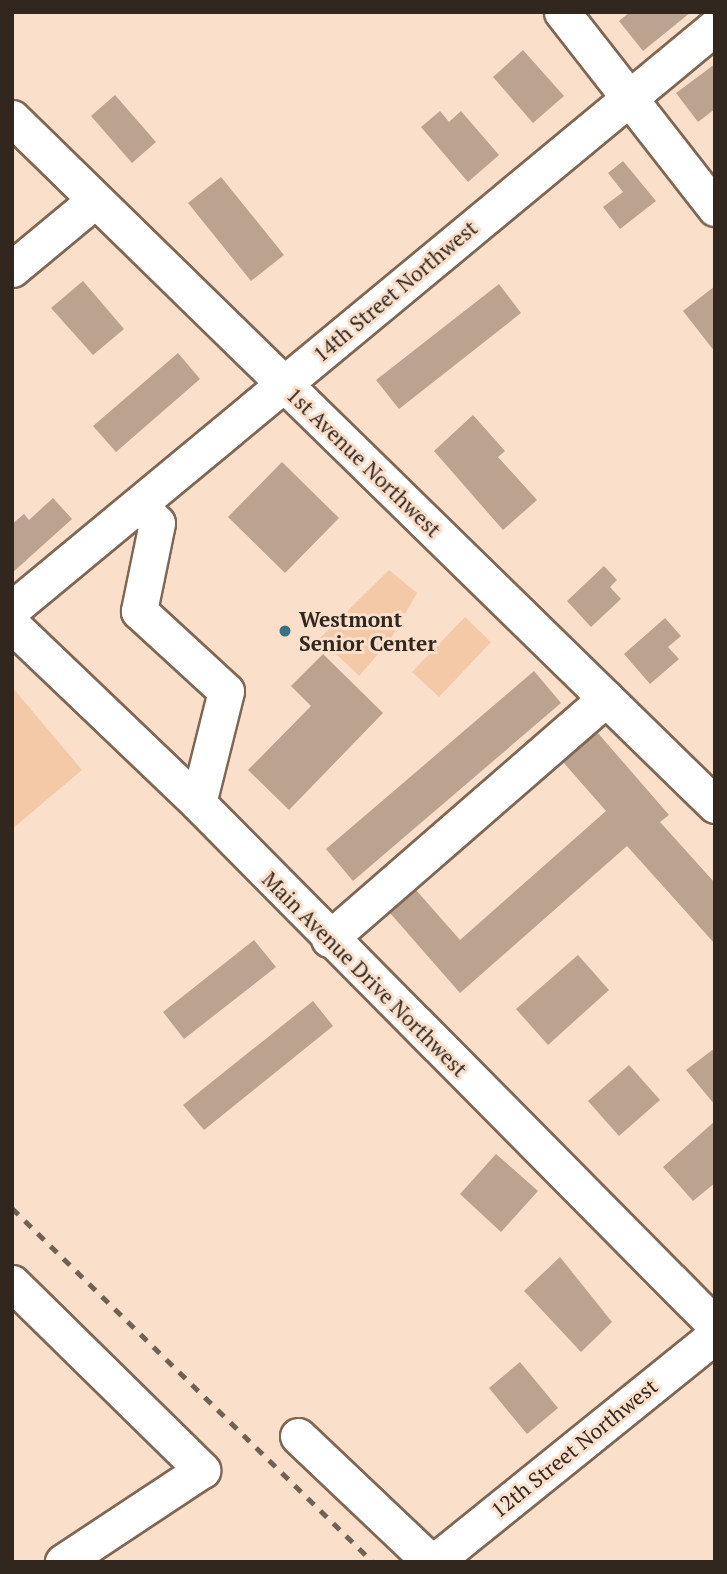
<!DOCTYPE html>
<html>
<head>
<meta charset="utf-8">
<style>
  body { margin:0 }
  #map { position:relative; width:727px; height:1574px; overflow:hidden; background:#fadfca; font-family:"PT Serif",serif }
  div>[style] { position:absolute }
  .green>* { inset:0; background:#f4c9a8 }
  .building>* { inset:0; background:#bca38f }
  .roads { filter:drop-shadow(2px 0 #7e6755) drop-shadow(-2px 0 #7e6755) drop-shadow(0 2px #7e6755) drop-shadow(0 -2px #7e6755) }
  .minor>* { height:35px; margin:-17.5px; padding:0 17.5px; transform-origin:17.5px; border-radius:17.5px; background:#fff }
  .rail>* { height:5px; margin-top:-2.5px; transform-origin:0; background:repeating-linear-gradient(90deg,#706155 0 9px,transparent 0 18px) }
  .dots>* { width:19px; height:19px; translate:-50% -50%; box-sizing:border-box; border:4px solid #fadfca; border-radius:50% }
  span { translate:-50% -50%; white-space:nowrap; text-align:center; line-height:1.15; -webkit-text-stroke:6px #fadfca; paint-order:stroke }
  .street-label { font-size:21px; color:#31271f }
  .poi-label { font-size:21px; color:#31271f; font-weight:700 }
  .left { translate:0 -50%; text-align:left }
  .frame { position:absolute; inset:0; border:14px solid #31271f; pointer-events:none }
</style>
</head>
<body>
<div id="map">
  <div class="green">
    <div style="clip-path:polygon(389px 570px,417px 593px,390px 640px,359px 676px,320px 638px)"></div>
    <div style="clip-path:polygon(465px 617px,491px 642px,439px 697px,412px 672px)"></div>
    <div style="clip-path:polygon(12px 687px,82px 770px,12px 829px)"></div>
  </div>
  <div class="building">
    <div style="clip-path:polygon(630px 12px,691px 12px,643px 51px,619px 21px)"></div>
    <div style="clip-path:polygon(523px 50px,564px 96px,533px 123px,493px 77px)"></div>
    <div style="clip-path:polygon(715px 64px,715px 109px,698px 122px,676px 93px)"></div>
    <div style="clip-path:polygon(115px 95px,156px 142px,132px 163px,91px 116px)"></div>
    <div style="clip-path:polygon(440px 111px,449px 122px,461px 111px,499px 155px,468px 182px,421px 127px)"></div>
    <div style="clip-path:polygon(623px 161px,656px 201px,620px 229px,603px 207px,623px 192px,608px 173px)"></div>
    <div style="clip-path:polygon(221px 177px,284px 255px,251px 281px,188px 203px)"></div>
    <div style="clip-path:polygon(83px 281px,124px 329px,93px 355px,51px 308px)"></div>
    <div style="clip-path:polygon(499px 284px,521px 313px,399px 409px,376px 380px)"></div>
    <div style="clip-path:polygon(715px 286px,715px 352px,683px 311px)"></div>
    <div style="clip-path:polygon(178px 353px,200px 379px,116px 452px,93px 426px)"></div>
    <div style="clip-path:polygon(473px 415px,505px 451px,498px 457px,537px 500px,503px 530px,434px 451px)"></div>
    <div style="clip-path:polygon(282px 462px,339px 518px,285px 573px,228px 517px)"></div>
    <div style="clip-path:polygon(53px 498px,72px 519px,12px 573px,12px 524px,24px 514px,29px 520px)"></div>
    <div style="clip-path:polygon(604px 566px,617px 580px,610px 587px,621px 599px,591px 627px,567px 601px)"></div>
    <div style="clip-path:polygon(665px 618px,681px 636px,668px 647px,679px 659px,650px 684px,624px 654px)"></div>
    <div style="clip-path:polygon(323px 654px,383px 713px,289px 810px,248px 770px,311px 706px,291px 686px)"></div>
    <div style="clip-path:polygon(534px 671px,561px 703px,353px 881px,326px 849px)"></div>
    <div style="clip-path:polygon(597px 732px,669px 815px,660px 822px,715px 883px,715px 944px,627px 846px,460px 993px,390px 913px,416px 890px,460px 940px,606px 811px,563px 762px)"></div>
    <div style="clip-path:polygon(254px 940px,276px 967px,184px 1039px,163px 1012px)"></div>
    <div style="clip-path:polygon(578px 955px,609px 990px,548px 1045px,516px 1009px)"></div>
    <div style="clip-path:polygon(313px 1001px,333px 1026px,204px 1130px,183px 1105px)"></div>
    <div style="clip-path:polygon(715px 1048px,715px 1105px,686px 1070px)"></div>
    <div style="clip-path:polygon(629px 1065px,660px 1100px,619px 1136px,588px 1101px)"></div>
    <div style="clip-path:polygon(715px 1121px,715px 1183px,693px 1201px,663px 1167px)"></div>
    <div style="clip-path:polygon(496px 1154px,538px 1191px,501px 1232px,460px 1194px)"></div>
    <div style="clip-path:polygon(560px 1257px,612px 1322px,581px 1352px,524px 1291px)"></div>
    <div style="clip-path:polygon(520px 1362px,558px 1408px,527px 1434px,489px 1388px)"></div>
  </div>
  <div class="roads">
    <div class="minor">
      <div style="left:562px;top:12px;width:249px;rotate:52deg"></div>
      <div style="left:12px;top:118px;width:983px;rotate:44.34deg"></div>
      <div style="left:12px;top:269px;width:108px;rotate:-39.7deg"></div>
      <div style="left:139px;top:505px;width:25px;rotate:45deg"></div>
      <div style="left:157px;top:523px;width:90px;rotate:101.6deg"></div>
      <div style="left:139px;top:611px;width:118px;rotate:42.6deg"></div>
      <div style="left:226px;top:691px;width:115px;rotate:104deg"></div>
      <div style="left:12px;top:609px;width:913px;rotate:-39.62deg"></div>
      <div style="left:12px;top:625px;width:257px;rotate:43.7deg"></div>
      <div style="left:198px;top:803px;width:735px;rotate:45.28deg"></div>
      <div style="left:329px;top:939px;width:367px;rotate:-41deg"></div>
      <div style="left:12px;top:1283px;width:267px;rotate:44.5deg"></div>
      <div style="left:202px;top:1470px;width:167px;rotate:146.5deg"></div>
      <div style="left:298px;top:1436px;width:183px;rotate:43.5deg"></div>
      <div style="left:434px;top:1562px;width:361px;rotate:-38.9deg"></div>
    </div>
  </div>
  <div class="rail">
    <div style="left:12px;top:1208px;width:506px;rotate:44.44deg"></div>
  </div>
  <div class="dots">
    <div style="left:285px;top:631px;background:#367189"></div>
  </div>
  <div class="street-label">
    <span style="left:395px;top:291px;rotate:-40deg">14th Street Northwest</span>
    <span style="left:364px;top:462px;rotate:44deg">1st Avenue Northwest</span>
    <span style="left:365px;top:974px;rotate:45deg">Main Avenue Drive Northwest</span>
    <span style="left:574px;top:1448px;rotate:-39deg">12th Street Northwest</span>
  </div>
  <div class="poi-label">
    <span class="left" style="left:299px;top:631px">Westmont<br>Senior Center</span>
  </div>
  <div class="frame"></div>
</div>
</body>
</html>
